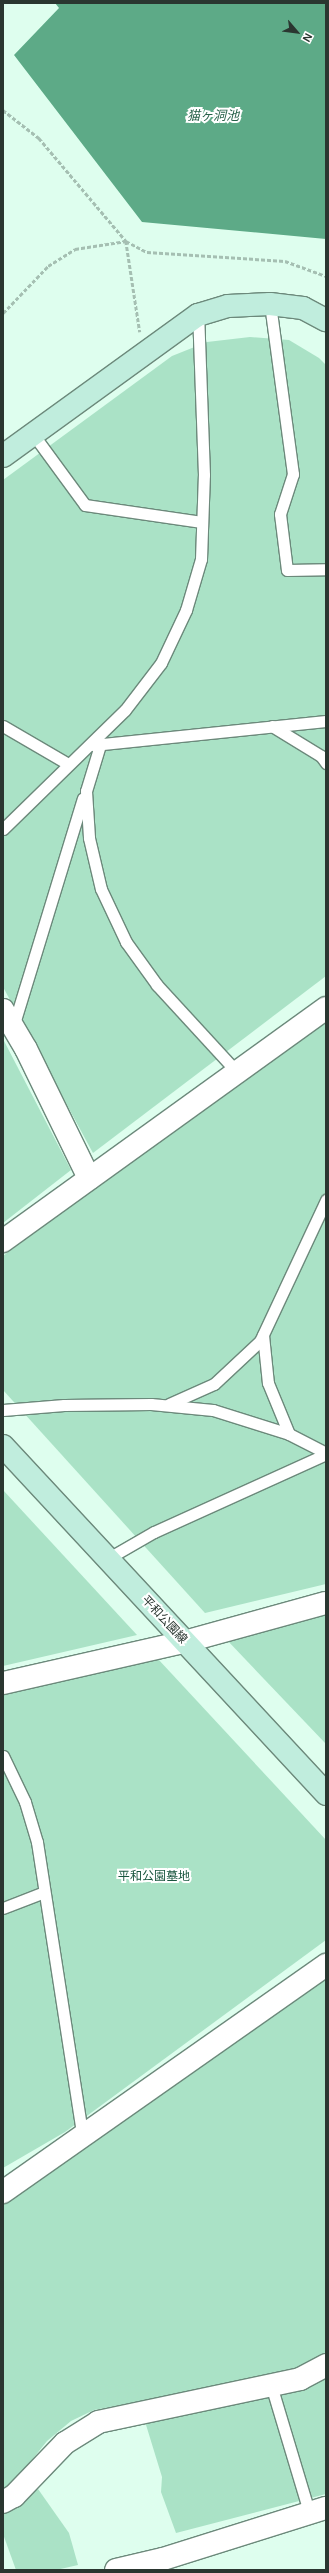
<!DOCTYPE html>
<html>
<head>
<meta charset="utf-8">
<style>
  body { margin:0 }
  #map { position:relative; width:329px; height:2573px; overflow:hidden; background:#defeee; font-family:Arial,"Noto Sans JP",sans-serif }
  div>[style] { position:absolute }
  .green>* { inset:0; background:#aae2c6 }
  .water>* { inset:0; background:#5daa87 }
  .path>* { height:2.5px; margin-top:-1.25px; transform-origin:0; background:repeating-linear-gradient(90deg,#a5bfb2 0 4px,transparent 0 6px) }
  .roads { filter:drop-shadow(1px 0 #6c897b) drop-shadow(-1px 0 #6c897b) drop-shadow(0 1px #6c897b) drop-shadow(0 -1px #6c897b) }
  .lane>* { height:11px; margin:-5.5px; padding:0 5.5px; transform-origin:5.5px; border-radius:5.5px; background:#fff }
  .street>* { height:22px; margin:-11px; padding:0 11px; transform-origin:11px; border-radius:11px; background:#fff }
  .secondary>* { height:22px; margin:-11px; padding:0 11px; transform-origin:11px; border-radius:11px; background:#c0eddd }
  span { translate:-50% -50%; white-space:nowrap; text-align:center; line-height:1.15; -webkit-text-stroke:4px #fff; paint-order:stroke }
  .street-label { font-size:12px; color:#2a3630 }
  .park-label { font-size:12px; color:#19553e }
  .water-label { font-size:13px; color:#276149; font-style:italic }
  .frame { position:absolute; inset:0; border:4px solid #2a3630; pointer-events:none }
  .north { position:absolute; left:277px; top:12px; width:40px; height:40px; -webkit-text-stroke:3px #fff; paint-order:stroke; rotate:118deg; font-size:11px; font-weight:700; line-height:16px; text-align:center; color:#2a3630 }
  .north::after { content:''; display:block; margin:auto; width:14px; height:18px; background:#2a3630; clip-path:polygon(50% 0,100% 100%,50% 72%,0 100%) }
</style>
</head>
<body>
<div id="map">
  <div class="green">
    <div style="clip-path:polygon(250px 337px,289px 340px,319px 358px,326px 365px,326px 976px,93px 1153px,3px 987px,3px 480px,172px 356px,207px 342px)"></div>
    <div style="clip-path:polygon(326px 1017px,326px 1584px,205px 1613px,3px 1390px,3px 1256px)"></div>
    <div style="clip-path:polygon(3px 1039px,71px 1170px,3px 1223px)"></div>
    <div style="clip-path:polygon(3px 1490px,137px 1635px,3px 1666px)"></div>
    <div style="clip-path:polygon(326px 1611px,326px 1744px,226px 1639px)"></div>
    <div style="clip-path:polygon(158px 1659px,326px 1840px,326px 1940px,65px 2132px,3px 2168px,3px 1691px)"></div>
    <div style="clip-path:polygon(324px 1977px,326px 1980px,326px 2352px,294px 2372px,94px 2410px,71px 2421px,47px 2441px,23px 2471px,3px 2490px,3px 2202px,29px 2188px)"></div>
    <div style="clip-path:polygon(326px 2373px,326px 2494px,176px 2533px,161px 2492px,162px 2477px,143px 2415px)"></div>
    <div style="clip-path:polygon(38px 2489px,69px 2533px,78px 2565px,56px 2570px,16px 2570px,3px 2534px,3px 2511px)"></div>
  </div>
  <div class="water">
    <div style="clip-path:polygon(55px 3px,326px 3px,326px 239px,142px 222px,14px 55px,59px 8px)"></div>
  </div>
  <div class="path">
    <div style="left:3px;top:110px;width:46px;rotate:37.9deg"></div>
    <div style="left:39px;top:138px;width:135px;rotate:49.8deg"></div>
    <div style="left:126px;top:241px;width:24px;rotate:28deg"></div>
    <div style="left:147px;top:252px;width:138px;rotate:3.7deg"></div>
    <div style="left:285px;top:261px;width:44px;rotate:20.1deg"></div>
    <div style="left:3px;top:313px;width:65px;rotate:-46.2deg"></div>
    <div style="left:48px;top:266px;width:32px;rotate:-32deg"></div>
    <div style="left:75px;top:249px;width:52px;rotate:-8.9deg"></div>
    <div style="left:126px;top:241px;width:92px;rotate:81.3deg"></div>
  </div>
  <div class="roads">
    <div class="lane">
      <div style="left:270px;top:304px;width:172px;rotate:82.3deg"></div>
      <div style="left:293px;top:474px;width:42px;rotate:108deg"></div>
      <div style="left:280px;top:514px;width:56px;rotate:82.9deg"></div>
      <div style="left:287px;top:570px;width:39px;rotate:-1deg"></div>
      <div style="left:33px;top:434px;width:88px;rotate:53.8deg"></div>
      <div style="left:85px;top:505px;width:118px;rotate:8.3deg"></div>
      <div style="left:3px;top:726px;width:75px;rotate:30.3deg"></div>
      <div style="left:272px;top:726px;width:57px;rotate:31.5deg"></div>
      <div style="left:321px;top:756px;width:9px;rotate:54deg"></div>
      <div style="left:93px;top:745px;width:234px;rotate:-5.9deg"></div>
      <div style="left:100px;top:745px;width:48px;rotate:106.9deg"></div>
      <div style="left:86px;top:791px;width:47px;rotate:86.3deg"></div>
      <div style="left:89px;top:838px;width:52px;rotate:76.8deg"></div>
      <div style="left:101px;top:889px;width:59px;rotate:64.7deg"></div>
      <div style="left:126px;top:942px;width:53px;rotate:54.2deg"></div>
      <div style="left:157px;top:985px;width:118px;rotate:47.4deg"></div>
      <div style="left:3px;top:829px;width:170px;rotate:-44.3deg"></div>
      <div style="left:125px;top:710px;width:59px;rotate:-52.5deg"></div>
      <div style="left:161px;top:663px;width:59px;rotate:-64.7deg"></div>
      <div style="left:186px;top:610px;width:53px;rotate:-73.6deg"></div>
      <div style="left:201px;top:559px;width:84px;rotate:-88deg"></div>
      <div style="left:204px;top:475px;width:160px;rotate:-92.1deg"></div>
      <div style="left:13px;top:1027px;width:239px;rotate:-73deg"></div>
      <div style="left:263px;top:1335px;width:48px;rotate:84.1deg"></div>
      <div style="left:268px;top:1383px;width:55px;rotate:67.6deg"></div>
      <div style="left:169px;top:1404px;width:49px;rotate:-24deg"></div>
      <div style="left:214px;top:1384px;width:63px;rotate:-43.1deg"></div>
      <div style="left:260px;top:1341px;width:156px;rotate:-64.9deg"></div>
      <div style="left:3px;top:1410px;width:61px;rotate:-4.7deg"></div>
      <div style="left:64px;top:1405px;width:87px;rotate:-0.7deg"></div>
      <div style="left:151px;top:1404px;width:62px;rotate:5.5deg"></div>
      <div style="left:213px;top:1410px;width:80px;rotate:17.5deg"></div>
      <div style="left:289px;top:1434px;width:42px;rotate:27.2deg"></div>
      <div style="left:107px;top:1559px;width:54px;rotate:-29.9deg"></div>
      <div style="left:154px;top:1532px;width:189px;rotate:-24.4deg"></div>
      <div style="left:3px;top:1756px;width:51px;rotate:64.4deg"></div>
      <div style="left:25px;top:1802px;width:42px;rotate:73.3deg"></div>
      <div style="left:37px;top:1842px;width:300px;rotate:81.2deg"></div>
      <div style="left:3px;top:1908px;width:44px;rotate:-21.3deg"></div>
      <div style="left:271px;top:2385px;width:133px;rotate:73.3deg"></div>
    </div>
    <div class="street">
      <div style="left:3px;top:1010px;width:45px;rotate:59.5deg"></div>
      <div style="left:26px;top:1049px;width:144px;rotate:64deg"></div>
      <div style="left:3px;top:1241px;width:398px;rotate:-35.8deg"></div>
      <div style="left:3px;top:1683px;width:186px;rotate:-12.8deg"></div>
      <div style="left:184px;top:1642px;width:147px;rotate:-15.4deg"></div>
      <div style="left:3px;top:2192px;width:395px;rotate:-35.1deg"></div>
      <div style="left:3px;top:2502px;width:13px;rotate:-29deg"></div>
      <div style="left:14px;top:2496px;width:74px;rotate:-46.1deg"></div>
      <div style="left:65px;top:2443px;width:39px;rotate:-32deg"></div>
      <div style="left:98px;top:2422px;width:207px;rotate:-12deg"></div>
      <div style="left:300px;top:2379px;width:30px;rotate:-28deg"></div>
      <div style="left:116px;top:2570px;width:48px;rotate:-13.2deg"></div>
      <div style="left:163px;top:2559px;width:171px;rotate:-17.4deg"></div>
    </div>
    <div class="secondary">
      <div style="left:3px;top:456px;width:241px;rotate:-35.9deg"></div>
      <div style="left:198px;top:315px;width:31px;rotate:-17deg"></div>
      <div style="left:228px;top:306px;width:42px;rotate:-2.7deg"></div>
      <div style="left:270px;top:304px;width:33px;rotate:7deg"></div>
      <div style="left:303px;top:308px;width:26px;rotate:28deg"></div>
      <div style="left:3px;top:1446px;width:475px;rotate:47.1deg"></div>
    </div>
  </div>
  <div class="street-label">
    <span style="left:164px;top:1620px;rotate:47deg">平和公園線</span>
  </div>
  <div class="park-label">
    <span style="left:154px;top:1877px">平和公園墓地</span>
  </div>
  <div class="water-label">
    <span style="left:213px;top:116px">猫ヶ洞池</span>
  </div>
  <div class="frame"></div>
  <div class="north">N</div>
</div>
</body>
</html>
